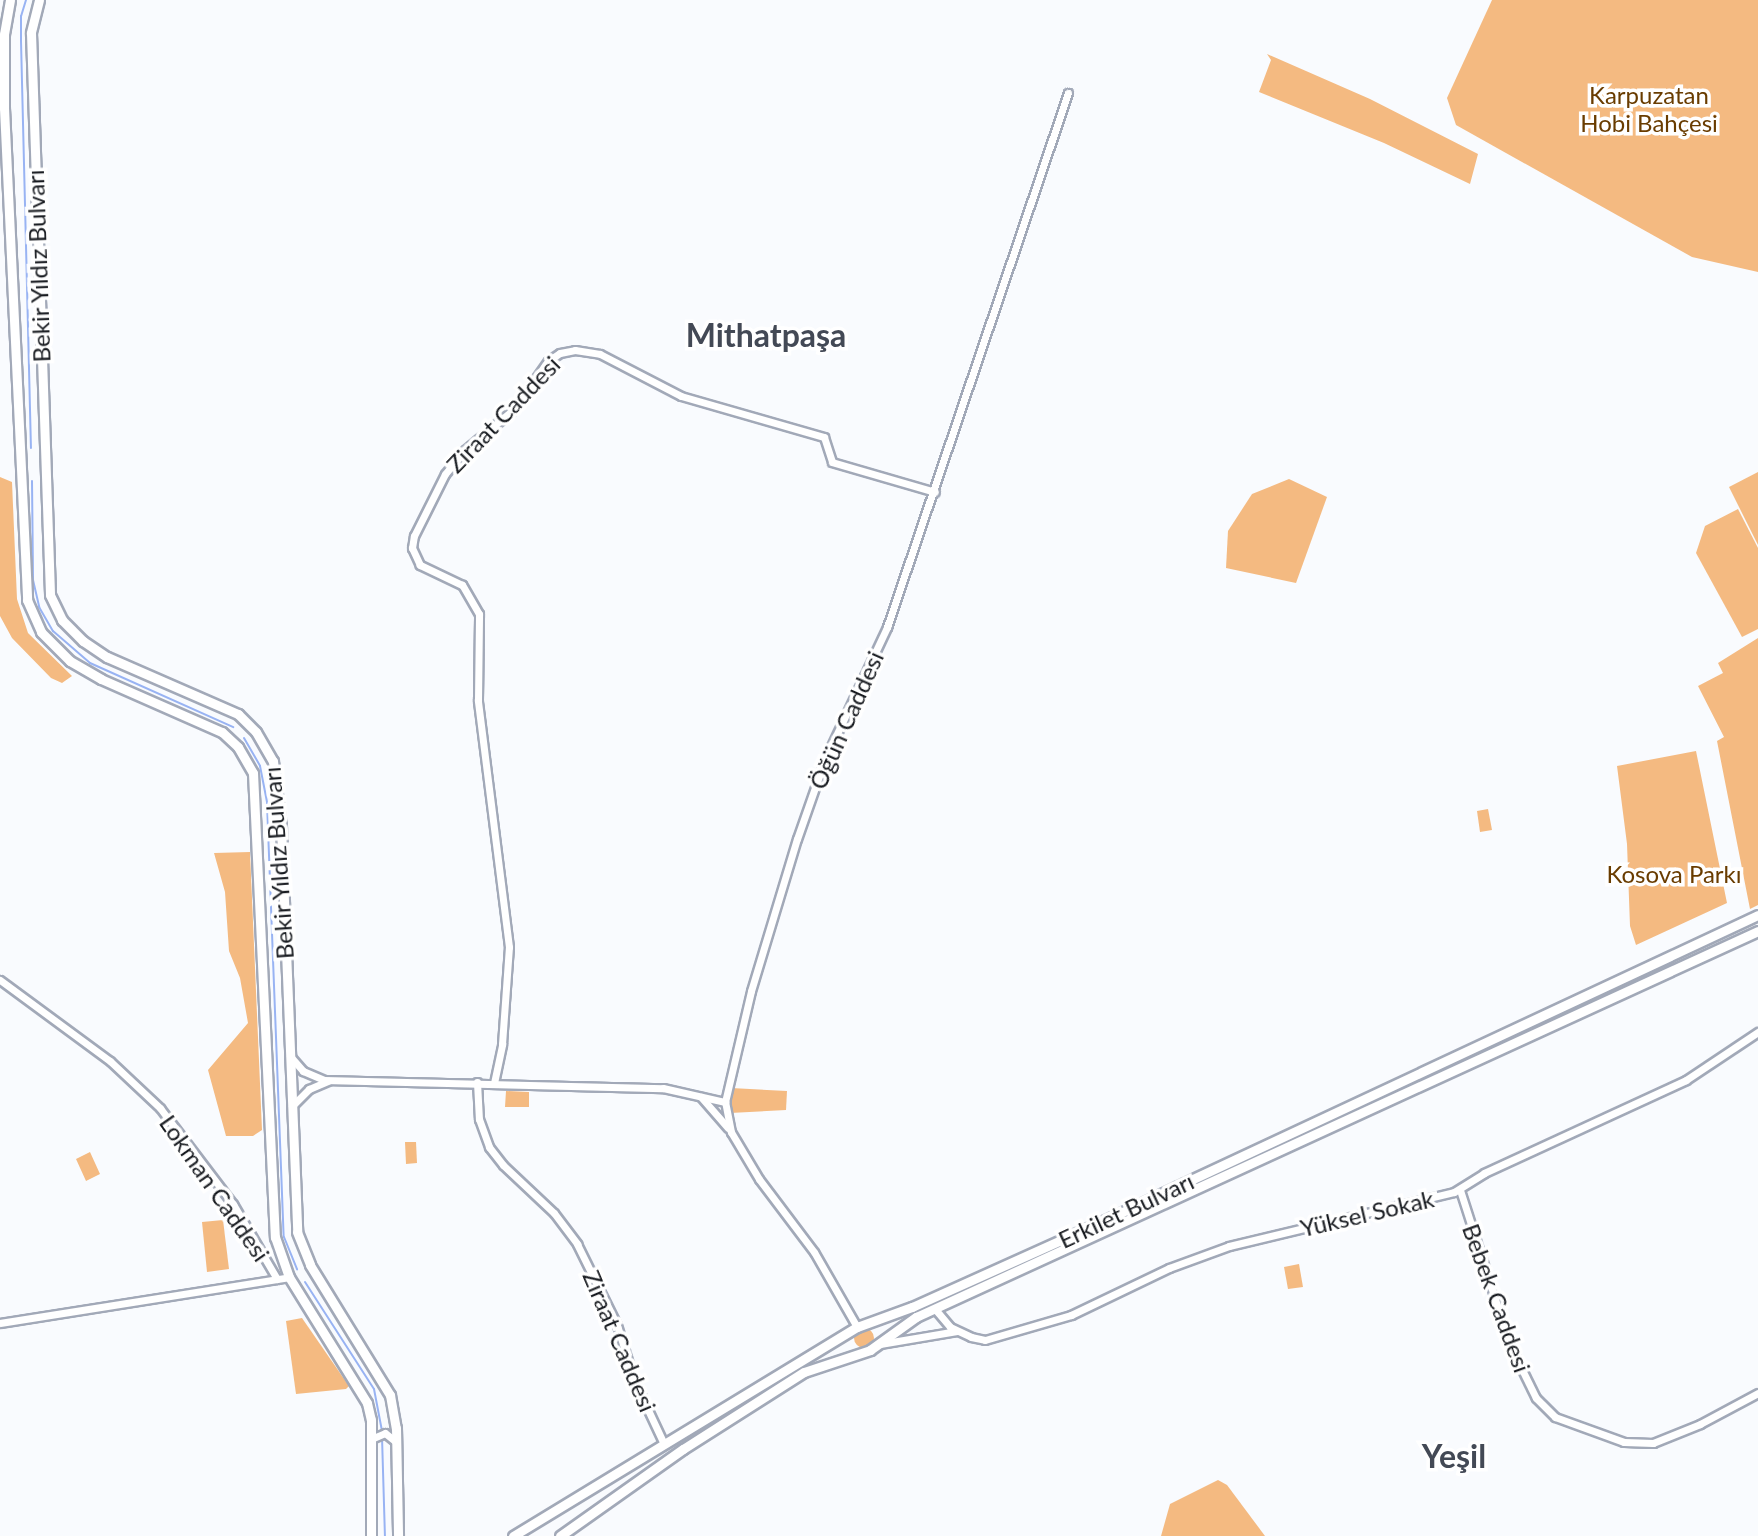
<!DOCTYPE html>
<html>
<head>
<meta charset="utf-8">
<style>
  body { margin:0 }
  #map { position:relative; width:1758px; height:1536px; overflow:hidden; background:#f9fbfe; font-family:Lato,sans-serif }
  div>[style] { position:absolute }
  .green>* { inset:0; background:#f4ba81 }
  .round { border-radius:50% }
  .stream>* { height:2px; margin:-1px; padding:0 1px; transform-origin:1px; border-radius:1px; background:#98b3f3 }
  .roads { filter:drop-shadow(2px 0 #a2a9b8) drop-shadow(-2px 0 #a2a9b8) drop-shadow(0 2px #a2a9b8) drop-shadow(0 -2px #a2a9b8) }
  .tertiary>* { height:7px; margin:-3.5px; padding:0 3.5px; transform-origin:3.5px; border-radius:3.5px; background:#fff }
  .primary>* { height:9px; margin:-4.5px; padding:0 4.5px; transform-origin:4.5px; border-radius:4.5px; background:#fff }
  span { translate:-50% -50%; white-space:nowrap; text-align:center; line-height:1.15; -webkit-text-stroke:7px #fff; paint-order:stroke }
  .park-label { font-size:24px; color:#693c00 }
  .street-label { font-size:24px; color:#181b20 }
  .district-label { font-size:32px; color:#434955; font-weight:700 }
</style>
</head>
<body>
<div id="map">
  <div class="green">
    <div style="clip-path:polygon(1492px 0,1758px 0,1758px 272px,1692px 257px,1456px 125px,1447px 98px)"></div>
    <div style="clip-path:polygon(1267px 54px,1370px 99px,1478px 154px,1470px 184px,1384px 143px,1259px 92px,1271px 60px)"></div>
    <div style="clip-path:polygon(1758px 472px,1758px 545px,1729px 487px)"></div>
    <div style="clip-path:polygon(0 477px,12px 482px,17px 599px,28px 633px,72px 676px,62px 683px,51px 678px,12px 638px,0 616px)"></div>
    <div style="clip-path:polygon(1289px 479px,1327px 497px,1296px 583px,1226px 568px,1228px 531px,1252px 494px)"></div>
    <div style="clip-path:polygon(1738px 509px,1758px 548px,1758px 629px,1742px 637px,1696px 553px,1705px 526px)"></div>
    <div style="clip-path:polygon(1758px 638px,1758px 905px,1750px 909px,1717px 741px,1724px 737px,1698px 686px,1723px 673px,1718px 663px)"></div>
    <div style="clip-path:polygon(1696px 751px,1727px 903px,1636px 945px,1630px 926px,1627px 844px,1617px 766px)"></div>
    <div style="clip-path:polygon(1488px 809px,1492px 830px,1480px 832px,1477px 811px)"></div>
    <div style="clip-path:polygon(250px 852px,262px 1130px,253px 1136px,226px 1136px,208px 1070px,248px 1023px,240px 978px,229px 951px,225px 892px,214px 853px)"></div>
    <div style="clip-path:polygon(731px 1088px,787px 1091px,786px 1110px,730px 1113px)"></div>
    <div style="clip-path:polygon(506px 1091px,529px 1092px,529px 1107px,505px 1107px)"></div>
    <div style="clip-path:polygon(405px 1142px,416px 1142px,417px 1163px,406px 1164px)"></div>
    <div style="clip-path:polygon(90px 1152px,100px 1174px,86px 1181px,76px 1159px)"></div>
    <div style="clip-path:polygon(223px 1220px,229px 1269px,207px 1272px,202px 1222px)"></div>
    <div style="clip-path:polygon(1299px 1264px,1303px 1287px,1288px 1289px,1284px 1267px)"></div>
    <div style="clip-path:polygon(302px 1318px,349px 1386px,346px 1389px,296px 1394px,286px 1321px)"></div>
    <div class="round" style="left:854px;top:1328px;width:20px;height:20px"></div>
    <div style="clip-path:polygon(1218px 1480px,1227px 1485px,1265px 1536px,1161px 1536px,1170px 1504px)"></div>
  </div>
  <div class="stream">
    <div style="left:26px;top:0;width:17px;rotate:107deg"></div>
    <div style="left:21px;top:16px;width:25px;rotate:90deg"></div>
    <div style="left:21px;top:41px;width:407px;rotate:88.6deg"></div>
    <div style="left:32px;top:481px;width:99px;rotate:89.4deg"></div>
    <div style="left:33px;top:580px;width:28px;rotate:77deg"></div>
    <div style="left:39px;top:607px;width:28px;rotate:60deg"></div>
    <div style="left:53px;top:631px;width:49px;rotate:40.9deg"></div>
    <div style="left:90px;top:663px;width:157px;rotate:24.1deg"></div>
    <div style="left:244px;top:738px;width:32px;rotate:60deg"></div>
    <div style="left:260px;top:766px;width:38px;rotate:79deg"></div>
    <div style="left:267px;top:803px;width:434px;rotate:87.8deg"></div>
    <div style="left:284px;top:1237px;width:35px;rotate:68deg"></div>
    <div style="left:305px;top:1282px;width:127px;rotate:57.2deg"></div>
    <div style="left:374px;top:1389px;width:43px;rotate:79.2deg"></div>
    <div style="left:382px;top:1437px;width:99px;rotate:88.3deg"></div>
  </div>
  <div class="roads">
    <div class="tertiary">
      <div style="left:0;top:980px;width:137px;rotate:36.4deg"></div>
      <div style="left:110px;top:1061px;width:69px;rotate:43.2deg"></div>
      <div style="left:160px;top:1108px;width:121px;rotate:52.8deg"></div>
      <div style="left:233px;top:1204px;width:87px;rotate:59.6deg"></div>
      <div style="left:290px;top:1056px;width:20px;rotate:49deg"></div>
      <div style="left:303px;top:1071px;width:23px;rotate:23deg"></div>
      <div style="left:324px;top:1080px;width:339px;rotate:1.4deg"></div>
      <div style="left:663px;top:1088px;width:64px;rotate:12.7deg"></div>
      <div style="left:477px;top:1082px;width:37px;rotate:87deg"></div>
      <div style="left:479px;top:1119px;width:30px;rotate:70deg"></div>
      <div style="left:489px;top:1147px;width:23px;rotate:52deg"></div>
      <div style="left:503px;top:1165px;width:70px;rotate:43.3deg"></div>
      <div style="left:554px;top:1213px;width:39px;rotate:53deg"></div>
      <div style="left:577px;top:1244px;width:90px;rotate:63.7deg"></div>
      <div style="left:617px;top:1325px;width:58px;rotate:72.8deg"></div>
      <div style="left:634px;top:1380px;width:71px;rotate:64.9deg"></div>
      <div style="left:494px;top:1083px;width:40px;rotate:-78deg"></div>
      <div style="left:502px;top:1044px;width:97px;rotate:-85.9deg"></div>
      <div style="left:509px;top:947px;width:249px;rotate:-97.2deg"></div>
      <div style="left:478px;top:700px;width:86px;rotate:-89.3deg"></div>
      <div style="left:479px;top:614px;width:34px;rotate:-120deg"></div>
      <div style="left:462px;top:585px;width:47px;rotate:-154.5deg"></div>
      <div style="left:420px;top:565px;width:19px;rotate:-115deg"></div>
      <div style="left:412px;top:548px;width:12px;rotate:-81deg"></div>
      <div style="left:414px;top:536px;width:69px;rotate:-63.4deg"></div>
      <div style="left:445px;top:474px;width:31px;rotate:-50deg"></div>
      <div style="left:465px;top:450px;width:64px;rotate:-39.9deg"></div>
      <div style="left:514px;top:409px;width:59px;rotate:-54.7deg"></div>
      <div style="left:548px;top:361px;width:14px;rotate:-34deg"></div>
      <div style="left:560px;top:353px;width:15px;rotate:-11deg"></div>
      <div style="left:575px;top:350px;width:25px;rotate:9deg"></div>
      <div style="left:600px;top:354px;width:91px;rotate:27.4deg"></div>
      <div style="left:681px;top:396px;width:149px;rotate:16deg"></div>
      <div style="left:824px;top:437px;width:26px;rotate:72deg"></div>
      <div style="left:832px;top:462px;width:107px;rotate:16.2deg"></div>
      <div style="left:701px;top:1097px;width:41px;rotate:48.9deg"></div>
      <div style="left:292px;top:1106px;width:24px;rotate:-45deg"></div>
      <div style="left:309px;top:1089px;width:21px;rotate:-23deg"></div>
      <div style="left:1460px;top:1190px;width:161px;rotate:72.2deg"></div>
      <div style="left:1509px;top:1343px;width:61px;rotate:63.9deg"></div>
      <div style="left:1536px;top:1398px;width:27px;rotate:45deg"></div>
      <div style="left:1555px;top:1417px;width:73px;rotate:19.9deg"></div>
      <div style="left:1624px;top:1442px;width:29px;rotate:2deg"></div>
      <div style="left:1653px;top:1443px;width:51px;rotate:-22deg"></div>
      <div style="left:1700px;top:1424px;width:66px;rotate:-28.1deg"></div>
      <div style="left:935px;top:1309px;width:23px;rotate:50deg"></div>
      <div style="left:950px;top:1327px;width:23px;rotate:25deg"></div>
      <div style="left:971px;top:1337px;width:14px;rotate:12deg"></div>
      <div style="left:985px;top:1340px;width:90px;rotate:-16.2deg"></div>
      <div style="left:1071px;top:1315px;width:109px;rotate:-25.6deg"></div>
      <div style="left:1169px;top:1268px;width:64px;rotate:-20.1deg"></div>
      <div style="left:1229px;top:1246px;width:231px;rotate:-13.5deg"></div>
      <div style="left:1454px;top:1192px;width:36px;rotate:-32deg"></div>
      <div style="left:1484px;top:1173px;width:222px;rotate:-24.7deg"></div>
      <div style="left:1686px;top:1080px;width:87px;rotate:-33.7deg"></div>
      <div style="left:0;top:1323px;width:293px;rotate:-9deg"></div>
      <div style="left:857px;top:1327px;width:86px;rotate:-119.8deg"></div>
      <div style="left:814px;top:1252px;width:91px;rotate:-127deg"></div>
      <div style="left:759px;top:1179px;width:55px;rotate:-120.8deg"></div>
      <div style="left:731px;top:1132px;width:31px;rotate:-101deg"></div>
      <div style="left:725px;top:1102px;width:114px;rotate:-76.8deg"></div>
      <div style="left:751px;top:991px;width:159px;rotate:-73.2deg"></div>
      <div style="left:797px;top:839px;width:85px;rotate:-70.7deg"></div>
      <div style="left:825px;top:759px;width:146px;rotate:-64.8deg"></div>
      <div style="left:887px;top:627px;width:564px;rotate:-71.28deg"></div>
      <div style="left:880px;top:1344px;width:78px;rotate:-9.6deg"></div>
      <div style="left:371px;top:1439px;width:15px;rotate:-23deg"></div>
      <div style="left:385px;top:1433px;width:14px;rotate:39deg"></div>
    </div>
    <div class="primary">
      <div style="left:10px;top:0;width:36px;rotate:100deg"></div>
      <div style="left:4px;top:35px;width:73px;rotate:90deg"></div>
      <div style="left:4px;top:108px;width:493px;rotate:87.3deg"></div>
      <div style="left:27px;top:600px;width:35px;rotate:66deg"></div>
      <div style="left:41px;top:632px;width:41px;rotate:45deg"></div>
      <div style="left:70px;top:661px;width:36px;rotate:30deg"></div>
      <div style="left:101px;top:679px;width:132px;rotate:23.7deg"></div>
      <div style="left:222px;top:732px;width:22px;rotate:43deg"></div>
      <div style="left:238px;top:747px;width:30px;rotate:60deg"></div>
      <div style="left:253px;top:773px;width:465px;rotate:87.3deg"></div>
      <div style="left:275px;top:1237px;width:42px;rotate:70.7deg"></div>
      <div style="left:289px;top:1277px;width:148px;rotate:58.2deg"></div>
      <div style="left:367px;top:1403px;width:17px;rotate:77deg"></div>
      <div style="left:371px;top:1420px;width:116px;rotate:90deg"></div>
      <div style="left:39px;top:0;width:34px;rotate:104deg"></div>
      <div style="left:31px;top:33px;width:562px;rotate:88.06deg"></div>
      <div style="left:50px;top:595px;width:28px;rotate:64deg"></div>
      <div style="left:62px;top:620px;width:30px;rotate:45deg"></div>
      <div style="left:83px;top:641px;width:29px;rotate:34deg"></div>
      <div style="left:107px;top:657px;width:143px;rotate:23.5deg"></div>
      <div style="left:238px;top:714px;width:25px;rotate:45deg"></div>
      <div style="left:256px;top:732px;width:34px;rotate:60deg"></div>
      <div style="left:273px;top:761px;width:65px;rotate:83deg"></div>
      <div style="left:281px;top:826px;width:406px;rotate:87.7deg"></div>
      <div style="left:297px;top:1232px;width:35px;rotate:68deg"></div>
      <div style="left:310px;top:1265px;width:153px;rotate:58.4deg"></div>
      <div style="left:390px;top:1395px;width:34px;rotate:80deg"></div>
      <div style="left:396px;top:1428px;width:108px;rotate:88.9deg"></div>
      <div style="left:513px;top:1536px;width:403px;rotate:-31.3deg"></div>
      <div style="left:857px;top:1327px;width:59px;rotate:-20deg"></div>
      <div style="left:912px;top:1307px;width:207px;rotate:-24.2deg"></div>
      <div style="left:1101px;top:1222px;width:725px;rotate:-25.05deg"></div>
      <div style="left:560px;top:1536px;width:151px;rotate:-35.3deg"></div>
      <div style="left:683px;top:1449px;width:143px;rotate:-32.5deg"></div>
      <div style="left:804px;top:1372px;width:70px;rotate:-18.4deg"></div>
      <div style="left:870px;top:1350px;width:57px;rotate:-35.7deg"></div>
      <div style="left:916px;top:1317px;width:926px;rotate:-24.63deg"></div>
    </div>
  </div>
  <div class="park-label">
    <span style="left:1649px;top:109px">Karpuzatan<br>Hobi Bahçesi</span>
    <span style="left:1674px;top:874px">Kosova Parkı</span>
  </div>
  <div class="street-label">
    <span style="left:38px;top:266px;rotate:-92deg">Bekir Yıldız Bulvarı</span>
    <span style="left:503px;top:414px;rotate:-46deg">Ziraat Caddesi</span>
    <span style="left:846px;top:720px;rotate:-66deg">Öğün Caddesi</span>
    <span style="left:278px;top:863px;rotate:-94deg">Bekir Yıldız Bulvarı</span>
    <span style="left:215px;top:1188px;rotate:55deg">Lokman Caddesi</span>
    <span style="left:1126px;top:1210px;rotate:-25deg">Erkilet Bulvarı</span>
    <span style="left:1367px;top:1213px;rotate:-13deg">Yüksel Sokak</span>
    <span style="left:1497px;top:1298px;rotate:70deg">Bebek Caddesi</span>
    <span style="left:620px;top:1341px;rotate:67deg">Ziraat Caddesi</span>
  </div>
  <div class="district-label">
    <span style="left:766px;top:335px">Mithatpaşa</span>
    <span style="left:1454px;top:1456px">Yeşil</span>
  </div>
</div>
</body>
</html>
